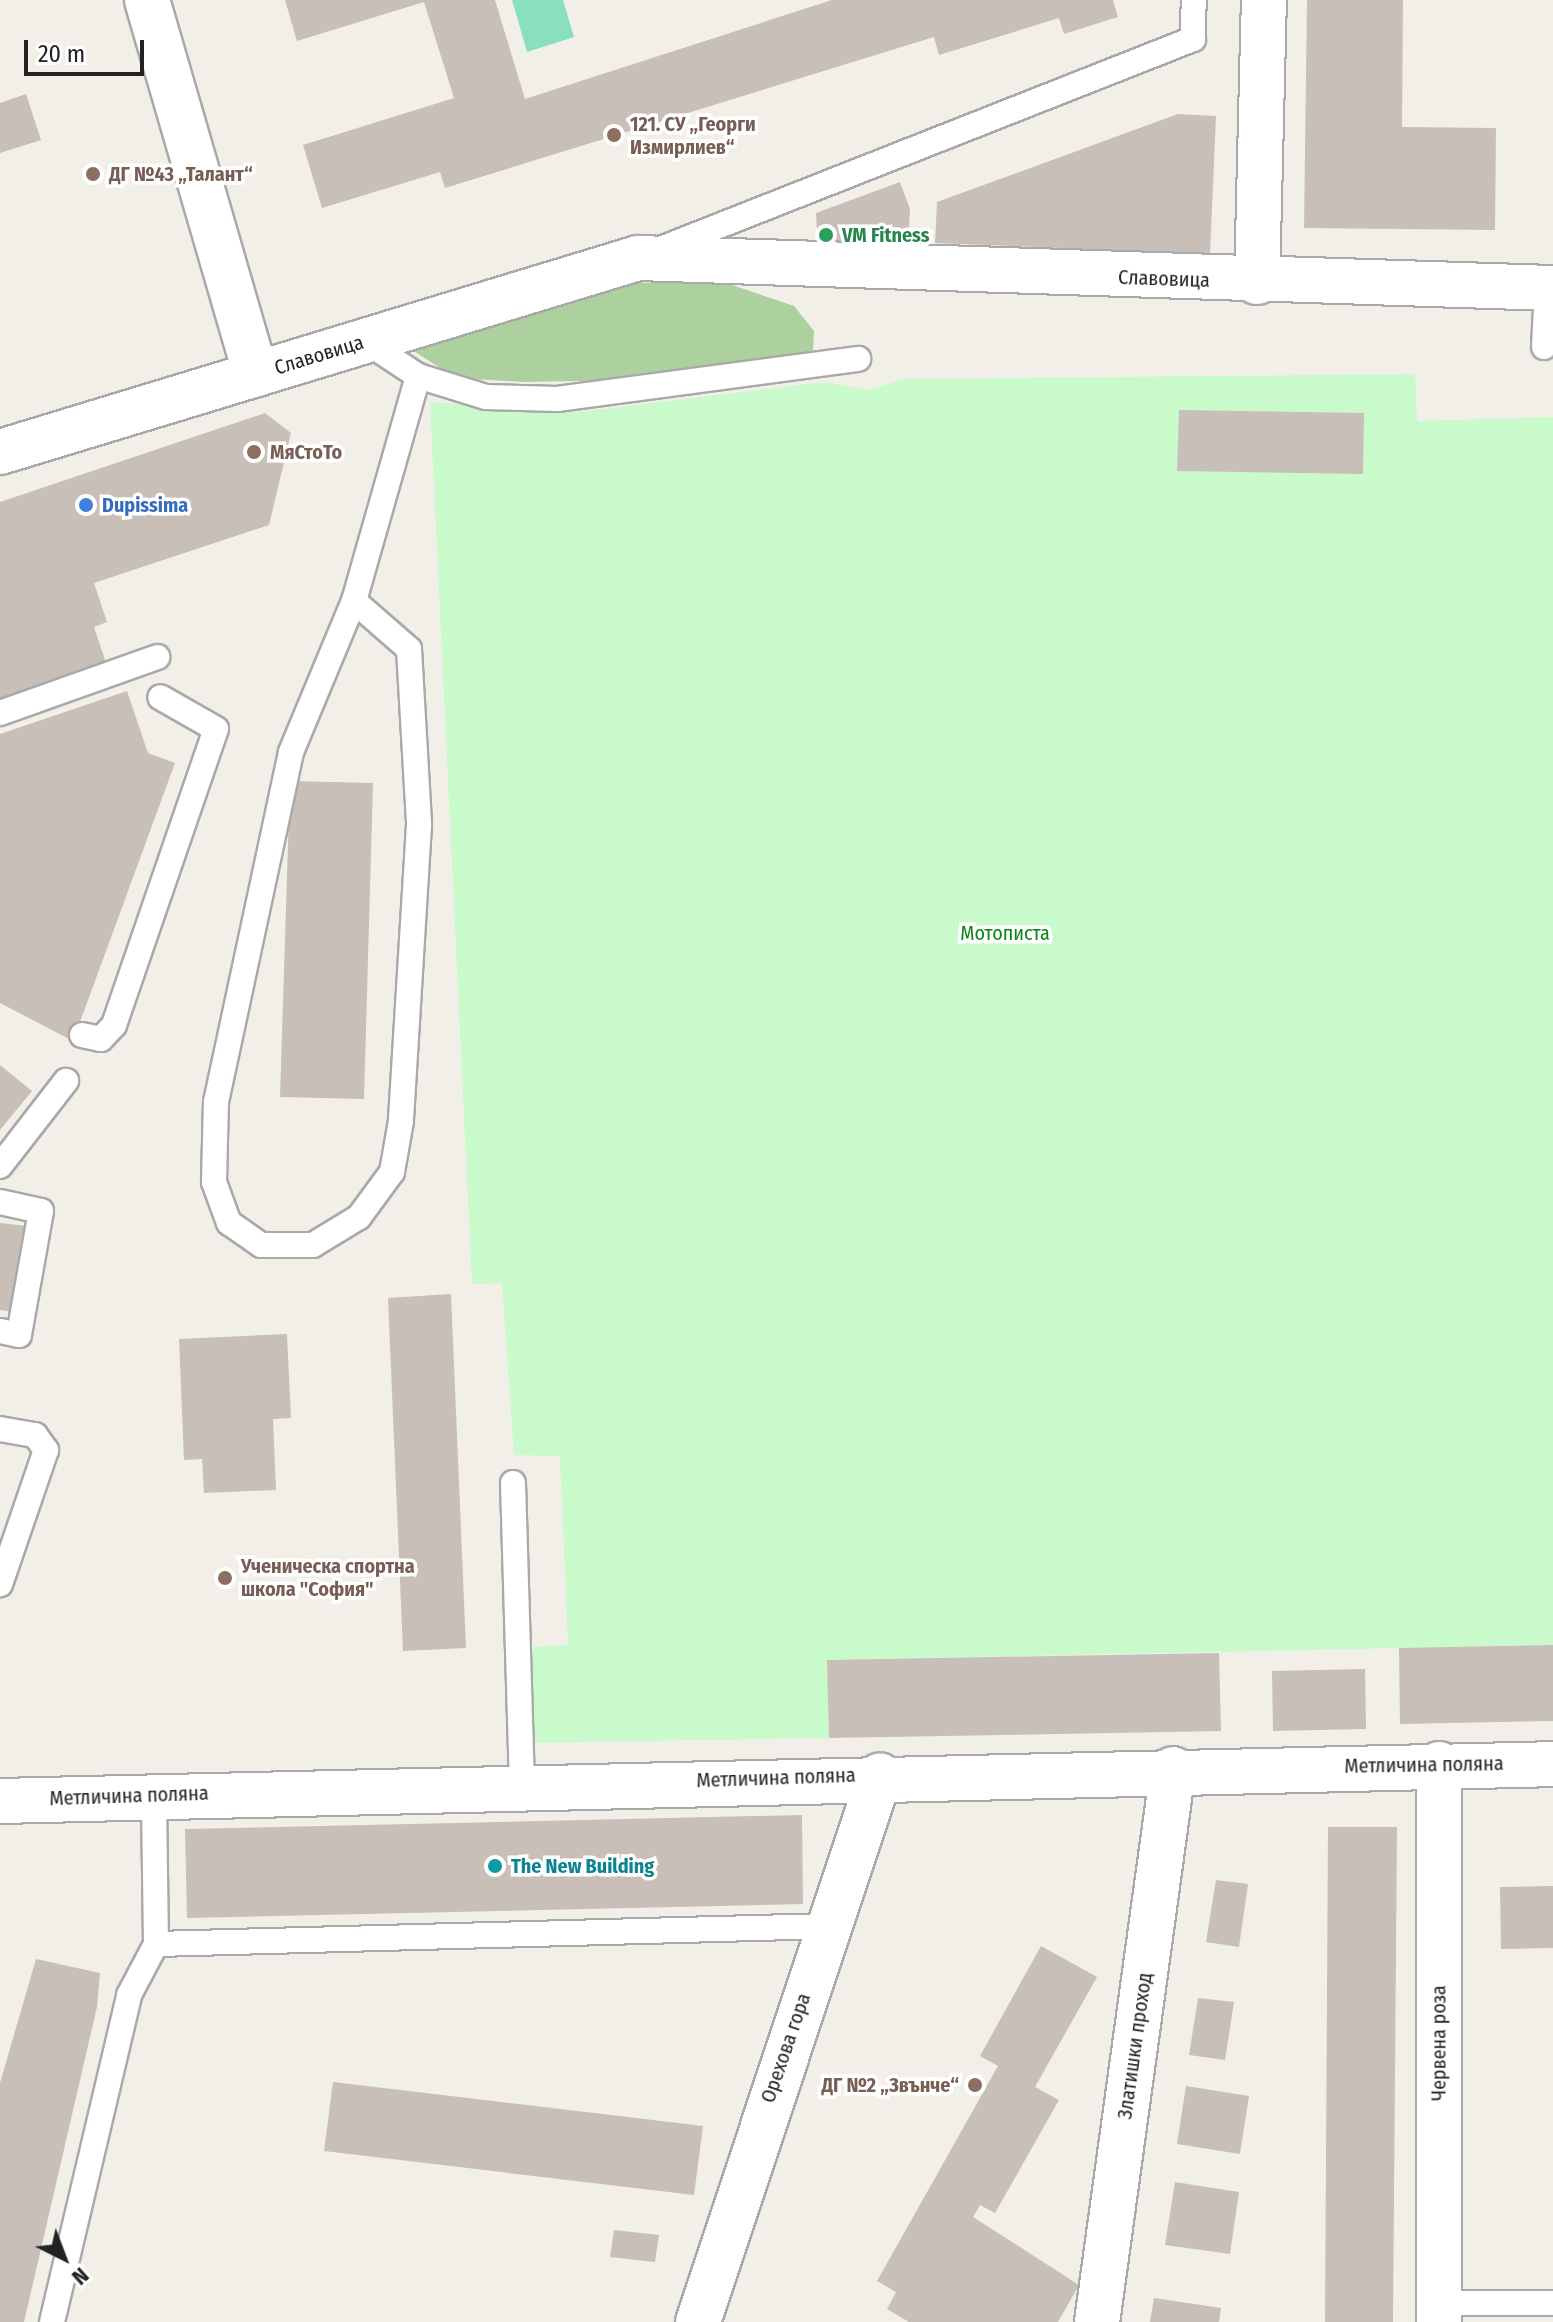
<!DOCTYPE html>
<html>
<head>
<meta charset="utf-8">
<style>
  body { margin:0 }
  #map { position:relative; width:1553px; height:2322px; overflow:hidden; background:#f2efe9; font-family:"Fira Sans Condensed",sans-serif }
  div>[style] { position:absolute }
  .forest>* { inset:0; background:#add19e }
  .park>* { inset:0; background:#c8facc }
  .pitch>* { inset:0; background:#88e0be }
  .building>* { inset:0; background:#c7bfb8 }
  .roads { filter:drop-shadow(2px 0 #a9a9a9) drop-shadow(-2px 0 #a9a9a9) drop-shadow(0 2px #a9a9a9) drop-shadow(0 -2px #a9a9a9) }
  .lane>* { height:24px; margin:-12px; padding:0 12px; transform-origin:12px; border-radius:12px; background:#fff }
  .street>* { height:44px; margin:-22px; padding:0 22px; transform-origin:22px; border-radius:22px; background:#fff }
  .dots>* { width:22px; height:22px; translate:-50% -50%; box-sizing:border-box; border:4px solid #fff; border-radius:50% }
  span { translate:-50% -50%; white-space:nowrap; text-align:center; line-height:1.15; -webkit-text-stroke:7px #fff; paint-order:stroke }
  .education-label { font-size:20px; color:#785e54; font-weight:700 }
  .left { translate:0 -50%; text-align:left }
  .right { translate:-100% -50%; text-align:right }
  .leisure-label { font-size:20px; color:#27864d; font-weight:700 }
  .street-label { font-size:20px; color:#222 }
  .shop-label { font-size:20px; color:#366cbe; font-weight:700 }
  .park-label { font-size:20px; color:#0c8416 }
  .culture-label { font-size:20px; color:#0d838f; font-weight:700 }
  .north { position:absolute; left:24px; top:2218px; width:80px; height:80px; -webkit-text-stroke:6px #fff; paint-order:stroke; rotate:138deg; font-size:22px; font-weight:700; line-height:32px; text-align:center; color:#222 }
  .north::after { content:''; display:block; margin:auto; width:28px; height:36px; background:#222; clip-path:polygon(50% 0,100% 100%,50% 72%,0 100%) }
  .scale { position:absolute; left:24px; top:40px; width:120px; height:36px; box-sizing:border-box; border:4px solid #222; border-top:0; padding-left:10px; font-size:24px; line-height:28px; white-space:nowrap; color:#222; -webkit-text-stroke:6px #fff; paint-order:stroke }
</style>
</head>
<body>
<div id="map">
  <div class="forest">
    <div style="clip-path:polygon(720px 281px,794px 306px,814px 331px,813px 350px,777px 362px,625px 380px,525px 382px,456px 378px,412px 350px,417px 338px,633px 283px)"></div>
  </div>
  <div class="park">
    <div style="clip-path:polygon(1415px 374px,1417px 421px,1553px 417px,1553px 1645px,828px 1660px,829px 1738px,530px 1743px,527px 1647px,568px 1645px,560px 1456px,514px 1455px,502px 1283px,472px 1284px,430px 402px,579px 412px,823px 382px,868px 390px,905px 379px)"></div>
  </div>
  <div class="pitch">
    <div style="clip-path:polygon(512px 0,563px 0,574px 37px,527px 52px)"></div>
  </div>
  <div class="building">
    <div style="clip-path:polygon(285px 0,495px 0,525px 99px,832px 0,1113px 0,1118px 17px,1064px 34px,1059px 18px,939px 55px,934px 37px,445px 188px,440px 172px,322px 208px,303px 145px,454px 98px,424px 2px,297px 41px)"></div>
    <div style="clip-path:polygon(1307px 0,1403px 0,1402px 127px,1496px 128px,1495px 230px,1304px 228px)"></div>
    <div style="clip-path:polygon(26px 94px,41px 140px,0 153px,0 103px)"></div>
    <div style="clip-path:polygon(1178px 114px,1216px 116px,1210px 254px,935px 243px,937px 202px)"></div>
    <div style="clip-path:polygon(900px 182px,910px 209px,908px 250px,818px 248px,816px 213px)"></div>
    <div style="clip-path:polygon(1179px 410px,1364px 413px,1363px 474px,1177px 471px)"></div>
    <div style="clip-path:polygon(265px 413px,291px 433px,269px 525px,94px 583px,107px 622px,94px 627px,107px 666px,0 701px,0 502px)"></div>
    <div style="clip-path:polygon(127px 691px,148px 753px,175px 763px,73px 1041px,0 1003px,0 734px)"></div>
    <div style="clip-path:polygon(290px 781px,373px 783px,364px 1099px,280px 1097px)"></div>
    <div style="clip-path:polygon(0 1065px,32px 1091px,0 1130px)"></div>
    <div style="clip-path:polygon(0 1223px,27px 1226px,15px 1312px,0 1310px)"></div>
    <div style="clip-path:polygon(451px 1294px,466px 1648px,403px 1651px,388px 1298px)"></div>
    <div style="clip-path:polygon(287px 1334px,291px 1418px,273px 1419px,276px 1490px,204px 1493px,202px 1459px,184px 1460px,179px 1339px)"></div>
    <div style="clip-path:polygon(1553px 1645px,1553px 1721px,1400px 1724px,1399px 1648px)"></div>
    <div style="clip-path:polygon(1219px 1653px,1221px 1731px,829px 1738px,827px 1660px)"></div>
    <div style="clip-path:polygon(1365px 1669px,1366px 1729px,1273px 1731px,1272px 1671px)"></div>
    <div style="clip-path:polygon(802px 1815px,803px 1904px,187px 1918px,185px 1829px)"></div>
    <div style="clip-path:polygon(1328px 1827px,1397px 1827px,1393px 2322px,1325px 2322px)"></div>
    <div style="clip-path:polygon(1216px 1880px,1248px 1884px,1239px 1947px,1206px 1942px)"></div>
    <div style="clip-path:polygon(1553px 1886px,1553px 1948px,1501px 1949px,1500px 1887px)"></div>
    <div style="clip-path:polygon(1041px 1946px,1097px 1977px,1035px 2087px,1059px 2100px,995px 2213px,980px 2205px,973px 2217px,1079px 2285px,1058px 2322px,909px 2322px,887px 2309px,896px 2292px,877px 2281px,998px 2066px,980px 2056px)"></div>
    <div style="clip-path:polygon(36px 1959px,100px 1973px,97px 2007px,24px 2322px,0 2322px,0 2083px)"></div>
    <div style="clip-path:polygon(1198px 1998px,1234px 2002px,1225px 2060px,1189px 2055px)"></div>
    <div style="clip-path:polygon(333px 2082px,703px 2126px,694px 2195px,324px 2151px)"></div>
    <div style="clip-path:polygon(1186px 2086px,1249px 2096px,1240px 2154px,1177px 2144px)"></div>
    <div style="clip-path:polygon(1175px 2182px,1239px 2192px,1230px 2254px,1165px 2245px)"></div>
    <div style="clip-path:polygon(614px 2230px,659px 2235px,655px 2262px,610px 2257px)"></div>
    <div style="clip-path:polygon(1154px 2298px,1221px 2308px,1219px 2322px,1150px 2322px)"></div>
  </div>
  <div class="roads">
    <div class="lane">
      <div style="left:658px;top:250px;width:575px;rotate:-21.52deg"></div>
      <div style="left:1193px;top:39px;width:39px;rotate:-89deg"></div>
      <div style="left:365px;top:341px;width:64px;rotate:33.4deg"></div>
      <div style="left:418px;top:376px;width:71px;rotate:17.2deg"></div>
      <div style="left:486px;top:397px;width:71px;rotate:1.6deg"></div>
      <div style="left:557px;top:399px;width:304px;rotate:-7.6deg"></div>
      <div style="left:1544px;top:347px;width:59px;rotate:-87.1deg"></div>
      <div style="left:354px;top:601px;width:73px;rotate:41.1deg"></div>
      <div style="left:409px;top:649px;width:176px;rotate:86.7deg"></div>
      <div style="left:419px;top:825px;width:297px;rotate:93.5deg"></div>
      <div style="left:401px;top:1121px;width:52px;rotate:100deg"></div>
      <div style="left:392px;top:1172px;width:56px;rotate:126.3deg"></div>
      <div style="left:359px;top:1217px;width:54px;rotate:148.7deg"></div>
      <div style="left:313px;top:1245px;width:52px;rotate:180deg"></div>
      <div style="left:261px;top:1245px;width:39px;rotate:-145deg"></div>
      <div style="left:229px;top:1223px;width:44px;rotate:-110.1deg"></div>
      <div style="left:214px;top:1182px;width:80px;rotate:-88.6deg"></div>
      <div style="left:216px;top:1102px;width:358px;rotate:-77.9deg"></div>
      <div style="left:291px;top:752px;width:164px;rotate:-67.4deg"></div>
      <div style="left:354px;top:601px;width:234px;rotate:-74.1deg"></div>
      <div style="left:0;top:713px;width:167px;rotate:-19.6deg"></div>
      <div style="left:82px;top:1035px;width:19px;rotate:12deg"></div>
      <div style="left:101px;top:1039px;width:19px;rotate:-47deg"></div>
      <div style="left:114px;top:1025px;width:313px;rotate:-71deg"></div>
      <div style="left:216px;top:729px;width:64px;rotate:-150.3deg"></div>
      <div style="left:0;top:1166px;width:108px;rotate:-52.2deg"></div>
      <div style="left:0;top:1202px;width:42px;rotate:12.4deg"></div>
      <div style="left:41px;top:1211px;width:126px;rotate:100.1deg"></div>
      <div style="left:19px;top:1335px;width:19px;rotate:-168deg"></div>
      <div style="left:0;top:1429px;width:36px;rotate:10deg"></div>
      <div style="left:35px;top:1435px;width:19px;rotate:54deg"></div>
      <div style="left:46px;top:1450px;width:142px;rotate:108.9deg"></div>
      <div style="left:513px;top:1483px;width:301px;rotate:88.3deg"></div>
      <div style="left:156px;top:1944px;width:672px;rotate:-1.53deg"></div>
      <div style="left:1439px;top:2303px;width:114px"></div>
      <div style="left:52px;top:2322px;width:336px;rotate:-76.7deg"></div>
      <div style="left:129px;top:1995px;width:58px;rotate:-62.1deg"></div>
      <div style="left:156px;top:1944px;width:149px;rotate:-90.8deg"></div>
    </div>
    <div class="street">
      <div style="left:147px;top:0;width:390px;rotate:73.8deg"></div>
      <div style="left:1257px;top:282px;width:282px;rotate:-88.6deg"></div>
      <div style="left:0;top:452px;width:667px;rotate:-16.91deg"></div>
      <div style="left:638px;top:258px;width:915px;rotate:1.88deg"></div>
      <div style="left:1439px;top:1764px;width:558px;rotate:90deg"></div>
      <div style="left:0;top:1801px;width:1553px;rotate:-1.36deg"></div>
      <div style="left:698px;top:2322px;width:576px;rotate:-71.6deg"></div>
      <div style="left:1097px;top:2322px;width:558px;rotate:-82.17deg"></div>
    </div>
  </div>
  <div class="dots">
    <div style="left:614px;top:135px;background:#8d6e63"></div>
    <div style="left:93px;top:174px;background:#8d6e63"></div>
    <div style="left:826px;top:235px;background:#2e9e5b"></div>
    <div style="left:254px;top:452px;background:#8d6e63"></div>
    <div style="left:86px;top:505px;background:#3f7fe0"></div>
    <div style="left:225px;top:1578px;background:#8d6e63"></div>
    <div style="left:495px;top:1866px;background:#0f9aa8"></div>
    <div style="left:975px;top:2085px;background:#8d6e63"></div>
  </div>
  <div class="education-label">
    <span class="left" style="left:630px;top:136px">121. СУ „Георги<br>Измирлиев“</span>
    <span class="left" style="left:109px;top:174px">ДГ №43 „Талант“</span>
    <span class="left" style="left:270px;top:452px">МяСтоТо</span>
    <span class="left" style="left:241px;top:1578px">Ученическа спортна<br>школа "София"</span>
    <span class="right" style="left:959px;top:2085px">ДГ №2 „Звънче“</span>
  </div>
  <div class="leisure-label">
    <span class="left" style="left:842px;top:235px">VM Fitness</span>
  </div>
  <div class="street-label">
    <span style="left:1164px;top:279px;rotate:2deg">Славовица</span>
    <span style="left:319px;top:355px;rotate:-17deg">Славовица</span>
    <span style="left:1424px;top:1765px;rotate:-1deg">Метличина поляна</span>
    <span style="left:776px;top:1778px;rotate:-2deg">Метличина поляна</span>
    <span style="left:129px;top:1796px;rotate:-2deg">Метличина поляна</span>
    <span style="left:1439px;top:2043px;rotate:-90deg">Червена роза</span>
    <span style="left:1135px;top:2046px;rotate:-82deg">Златишки проход</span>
    <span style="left:786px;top:2048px;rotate:-71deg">Орехова гора</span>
  </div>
  <div class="shop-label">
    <span class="left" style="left:102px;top:505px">Dupissima</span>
  </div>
  <div class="park-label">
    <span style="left:1005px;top:933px">Мотописта</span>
  </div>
  <div class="culture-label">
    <span class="left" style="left:511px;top:1866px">The New Building</span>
  </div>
  <div class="north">N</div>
  <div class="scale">20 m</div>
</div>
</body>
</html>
